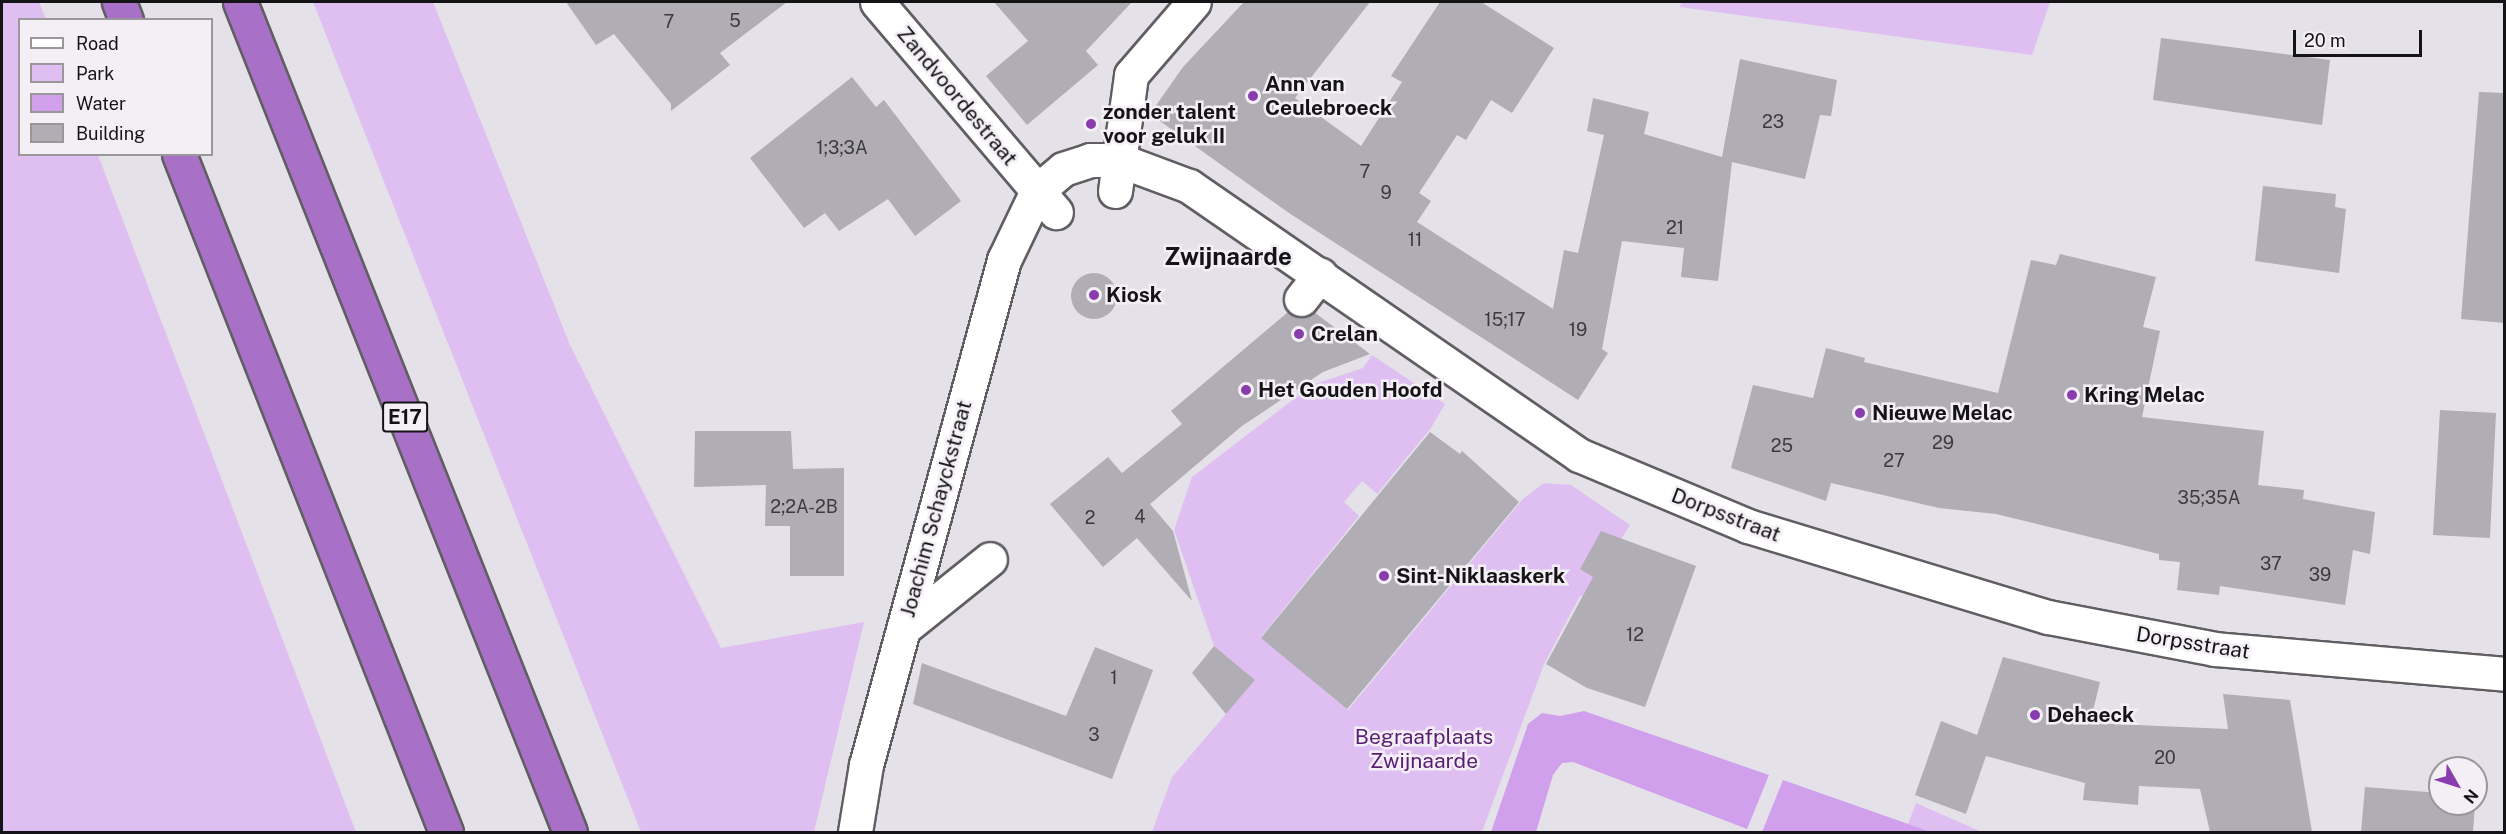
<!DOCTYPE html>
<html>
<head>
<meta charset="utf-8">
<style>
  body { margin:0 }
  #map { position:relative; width:2506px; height:834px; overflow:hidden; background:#e5e1e8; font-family:"Public Sans",sans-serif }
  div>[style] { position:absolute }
  .green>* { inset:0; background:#dfbff2 }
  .water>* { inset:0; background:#d0a0ec }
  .building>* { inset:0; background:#b1adb4 }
  .round { border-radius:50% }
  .roads { filter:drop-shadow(2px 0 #615e63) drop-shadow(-2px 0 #615e63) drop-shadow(0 2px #615e63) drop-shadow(0 -2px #615e63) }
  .street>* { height:33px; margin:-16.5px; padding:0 16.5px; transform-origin:16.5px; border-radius:16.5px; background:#fff }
  .highway>* { height:33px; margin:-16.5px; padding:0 16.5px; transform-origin:16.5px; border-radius:16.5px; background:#a970c8 }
  .dots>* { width:16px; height:16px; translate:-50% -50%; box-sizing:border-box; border:3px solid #f3eff5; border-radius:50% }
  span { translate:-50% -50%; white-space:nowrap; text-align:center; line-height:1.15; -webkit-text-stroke:5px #f3eff5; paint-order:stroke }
  .number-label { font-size:18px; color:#3b3a3d }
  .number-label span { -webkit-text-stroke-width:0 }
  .shield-label span { padding:2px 4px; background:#f3eff5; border:2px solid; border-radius:4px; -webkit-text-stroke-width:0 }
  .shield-label { font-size:20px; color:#141315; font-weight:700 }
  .poi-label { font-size:21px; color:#141315; font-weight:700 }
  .left { translate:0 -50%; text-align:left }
  .street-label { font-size:21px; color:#141315 }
  .park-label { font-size:21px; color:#591c75 }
  .quarter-label { font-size:24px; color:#141315; font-weight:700 }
  .frame { position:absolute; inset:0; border:3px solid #141315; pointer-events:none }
  .legend { position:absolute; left:18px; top:18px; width:195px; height:138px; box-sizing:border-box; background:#f3eff5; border:2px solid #9a979b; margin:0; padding:8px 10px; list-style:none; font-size:18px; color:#141315 }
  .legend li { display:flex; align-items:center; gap:12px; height:30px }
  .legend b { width:30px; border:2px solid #9a979b }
  .north { position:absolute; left:2428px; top:756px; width:60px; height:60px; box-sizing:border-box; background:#f3eff5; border:2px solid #9a979b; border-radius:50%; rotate:129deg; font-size:16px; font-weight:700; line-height:24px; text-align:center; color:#141315 }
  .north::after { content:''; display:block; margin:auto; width:21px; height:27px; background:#883cae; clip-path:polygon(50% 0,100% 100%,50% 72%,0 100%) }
  .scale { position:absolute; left:2293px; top:30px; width:129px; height:27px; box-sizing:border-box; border:3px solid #141315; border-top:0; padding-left:8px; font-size:18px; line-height:21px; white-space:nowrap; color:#141315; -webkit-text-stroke:4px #f3eff5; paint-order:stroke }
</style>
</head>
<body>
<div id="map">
  <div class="green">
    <div style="clip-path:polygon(2px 2px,39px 2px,46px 19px,20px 20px,20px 154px,98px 155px,356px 832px,2px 832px)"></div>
    <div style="clip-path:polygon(313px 2px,433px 2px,570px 345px,721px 648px,864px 622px,814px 832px,641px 832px)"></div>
    <div style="clip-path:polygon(1681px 2px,2050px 2px,2032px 55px,1680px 7px)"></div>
    <div style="clip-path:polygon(1372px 355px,1445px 404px,1431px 428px,1377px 494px,1362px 481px,1344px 502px,1359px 516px,1261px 637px,1348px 710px,1523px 499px,1544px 483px,1571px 485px,1630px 525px,1585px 597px,1580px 596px,1544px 664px,1482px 832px,1152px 832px,1172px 777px,1255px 680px,1214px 646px,1174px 530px,1192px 477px,1312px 385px,1363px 368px)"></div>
    <div style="clip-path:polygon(1916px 803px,1982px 832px,1905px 832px)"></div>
  </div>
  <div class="water">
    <div style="clip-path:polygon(1584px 711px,1769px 775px,1747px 829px,1573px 762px,1562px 763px,1553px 775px,1536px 832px,1491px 832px,1528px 724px,1542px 713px,1560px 716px)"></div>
    <div style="clip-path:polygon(1783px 780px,1931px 832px,1762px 832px)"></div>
  </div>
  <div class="building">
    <div style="clip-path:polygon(566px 2px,787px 2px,720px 53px,730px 65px,671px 111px,671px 104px,614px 34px,596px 45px)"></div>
    <div style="clip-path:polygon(994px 2px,1132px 2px,1086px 51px,1098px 65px,1027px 125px,986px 76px,1028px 41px)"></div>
    <div style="clip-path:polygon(1244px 2px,1370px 2px,1295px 98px,1361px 146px,1402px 82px,1391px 76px,1440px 2px,1481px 2px,1554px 48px,1512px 113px,1491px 100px,1466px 140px,1457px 135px,1419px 193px,1431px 201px,1417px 222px,1553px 309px,1564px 250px,1578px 253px,1604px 135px,1587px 131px,1593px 98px,1649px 112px,1644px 134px,1722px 157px,1740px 59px,1837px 80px,1831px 116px,1820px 115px,1805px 179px,1732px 162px,1718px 281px,1681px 277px,1684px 248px,1622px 241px,1602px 349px,1608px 353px,1578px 400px,1289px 213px,1150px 114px,1183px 67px)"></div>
    <div style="clip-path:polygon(2161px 38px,2330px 60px,2322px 125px,2153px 100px)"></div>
    <div style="clip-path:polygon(852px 77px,876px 107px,884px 100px,961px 201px,915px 236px,888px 199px,839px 231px,825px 213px,804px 228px,750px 158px)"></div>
    <div style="clip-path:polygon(2479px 92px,2505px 93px,2505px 323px,2461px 319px)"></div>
    <div style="clip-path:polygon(2263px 186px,2336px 194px,2335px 207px,2346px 209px,2339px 273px,2255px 261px)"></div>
    <div style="clip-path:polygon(2060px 254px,2156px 277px,2143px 327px,2160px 331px,2142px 417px,2264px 431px,2258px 485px,2304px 490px,2303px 499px,2375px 512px,2370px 554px,2353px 550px,2345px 605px,2220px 586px,2219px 595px,2177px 590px,2180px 562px,2159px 560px,2159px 554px,1996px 514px,1939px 508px,1831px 483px,1826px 501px,1731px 468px,1753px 385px,1813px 398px,1826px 348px,1865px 358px,1864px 362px,1998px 393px,2031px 260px,2056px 265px)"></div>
    <div class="round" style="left:1071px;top:273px;width:46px;height:46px"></div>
    <div style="clip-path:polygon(1288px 312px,1299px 318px,1314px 312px,1370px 354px,1323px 372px,1242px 426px,1150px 504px,1173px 531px,1192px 601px,1137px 538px,1103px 567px,1050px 504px,1108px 457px,1122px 473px,1182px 424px,1171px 411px)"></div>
    <div style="clip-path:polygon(2440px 410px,2496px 413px,2490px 538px,2433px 535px)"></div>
    <div style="clip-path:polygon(695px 431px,791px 431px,793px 469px,844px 468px,844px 576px,790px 576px,790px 526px,765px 526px,766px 485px,694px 487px)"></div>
    <div style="clip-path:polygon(1430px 432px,1460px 454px,1462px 451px,1519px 502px,1347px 709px,1261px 638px)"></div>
    <div style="clip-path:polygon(1601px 531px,1696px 566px,1645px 707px,1587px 688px,1546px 664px,1593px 577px,1580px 569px)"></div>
    <div style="clip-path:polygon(1214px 646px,1255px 680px,1226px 714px,1192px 673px)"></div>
    <div style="clip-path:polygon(1095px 647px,1153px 670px,1112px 779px,913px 704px,922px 663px,1066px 716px)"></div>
    <div style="clip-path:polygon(2003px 657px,2100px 682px,2090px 723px,2228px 729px,2223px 694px,2290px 700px,2312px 832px,2210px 832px,2200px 789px,2139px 786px,2138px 805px,2083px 800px,2085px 783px,1986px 756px,1966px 814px,1915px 795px,1941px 721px,1977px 735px)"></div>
    <div style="clip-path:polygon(2365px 787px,2440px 793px,2440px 804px,2475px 804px,2473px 832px,2361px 832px)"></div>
  </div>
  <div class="roads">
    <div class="street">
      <div style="left:877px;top:2px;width:276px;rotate:49.6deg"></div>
      <div style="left:1115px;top:191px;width:117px;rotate:-82.1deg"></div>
      <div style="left:1131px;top:75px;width:96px;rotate:-49.2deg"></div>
      <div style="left:1301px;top:299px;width:31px;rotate:-52deg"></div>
      <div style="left:904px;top:628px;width:110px;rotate:-38.7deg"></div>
      <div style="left:855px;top:832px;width:68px;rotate:-80.7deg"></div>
      <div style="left:866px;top:765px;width:524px;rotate:-74.72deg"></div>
      <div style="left:1004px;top:260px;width:76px;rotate:-64.4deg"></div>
      <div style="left:1037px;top:191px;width:34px;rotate:-40deg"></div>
      <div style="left:1063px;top:169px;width:28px;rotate:-18deg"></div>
      <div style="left:1090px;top:160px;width:29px"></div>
      <div style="left:1119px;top:160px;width:75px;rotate:20.4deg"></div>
      <div style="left:1189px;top:186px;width:474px;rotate:34.6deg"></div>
      <div style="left:1579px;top:455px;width:183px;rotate:22.8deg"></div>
      <div style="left:1748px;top:526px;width:313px;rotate:16.9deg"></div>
      <div style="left:2048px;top:617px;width:170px;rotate:10.8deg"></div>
      <div style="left:2215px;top:649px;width:290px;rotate:4.9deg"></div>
    </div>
    <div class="highway">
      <div style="left:119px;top:2px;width:19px;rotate:69deg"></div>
      <div style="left:240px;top:2px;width:893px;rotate:68.32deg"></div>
      <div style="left:179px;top:154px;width:729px;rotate:68.51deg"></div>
    </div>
  </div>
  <div class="dots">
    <div style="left:1253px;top:96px;background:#883cae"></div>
    <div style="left:1091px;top:124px;background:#883cae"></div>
    <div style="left:1094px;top:295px;background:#883cae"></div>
    <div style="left:1299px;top:334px;background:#883cae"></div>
    <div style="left:1246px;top:390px;background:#883cae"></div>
    <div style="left:2072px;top:395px;background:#883cae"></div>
    <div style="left:1860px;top:413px;background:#883cae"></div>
    <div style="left:1384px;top:576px;background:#883cae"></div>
    <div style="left:2035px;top:715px;background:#883cae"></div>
  </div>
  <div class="number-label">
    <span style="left:735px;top:21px">5</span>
    <span style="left:669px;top:22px">7</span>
    <span style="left:1773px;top:122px">23</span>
    <span style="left:842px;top:148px">1;3;3A</span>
    <span style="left:1365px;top:172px">7</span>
    <span style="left:1386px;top:193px">9</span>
    <span style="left:1675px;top:228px">21</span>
    <span style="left:1415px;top:240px">11</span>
    <span style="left:1505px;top:320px">15;17</span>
    <span style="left:1578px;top:330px">19</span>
    <span style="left:1943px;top:443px">29</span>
    <span style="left:1782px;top:446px">25</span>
    <span style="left:1894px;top:461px">27</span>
    <span style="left:2209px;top:498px">35;35A</span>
    <span style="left:804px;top:507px">2;2A-2B</span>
    <span style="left:1140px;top:517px">4</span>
    <span style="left:1090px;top:518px">2</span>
    <span style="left:2271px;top:564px">37</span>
    <span style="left:2320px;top:575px">39</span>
    <span style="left:1635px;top:635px">12</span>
    <span style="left:1114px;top:678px">1</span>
    <span style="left:1094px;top:735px">3</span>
    <span style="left:2165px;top:758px">20</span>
  </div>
  <div class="shield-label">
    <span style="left:405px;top:417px">E17</span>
  </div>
  <div class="poi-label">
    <span class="left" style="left:1265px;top:96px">Ann van<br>Ceulebroeck</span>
    <span class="left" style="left:1103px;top:124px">zonder talent<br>voor geluk II</span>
    <span class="left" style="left:1106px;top:295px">Kiosk</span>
    <span class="left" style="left:1311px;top:334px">Crelan</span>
    <span class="left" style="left:1258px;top:390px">Het Gouden Hoofd</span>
    <span class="left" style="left:2084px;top:395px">Kring Melac</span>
    <span class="left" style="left:1872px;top:413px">Nieuwe Melac</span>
    <span class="left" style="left:1396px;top:576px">Sint-Niklaaskerk</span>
    <span class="left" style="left:2047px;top:715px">Dehaeck</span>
  </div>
  <div class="street-label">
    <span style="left:957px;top:96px;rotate:50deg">Zandvoordestraat</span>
    <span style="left:936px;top:509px;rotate:-75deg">Joachim Schayckstraat</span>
    <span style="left:1726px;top:515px;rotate:21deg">Dorpsstraat</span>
    <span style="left:2193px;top:643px;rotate:9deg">Dorpsstraat</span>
  </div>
  <div class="park-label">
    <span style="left:1424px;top:749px">Begraafplaats<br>Zwijnaarde</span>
  </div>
  <div class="quarter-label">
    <span style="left:1228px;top:257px">Zwijnaarde</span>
  </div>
  <div class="frame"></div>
  <ul class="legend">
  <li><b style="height:8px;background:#fff"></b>Road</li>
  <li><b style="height:16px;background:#dfbff2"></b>Park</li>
  <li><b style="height:16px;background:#d0a0ec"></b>Water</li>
  <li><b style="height:16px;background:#b1adb4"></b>Building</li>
  </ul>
  <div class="north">N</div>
  <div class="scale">20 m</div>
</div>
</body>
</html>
